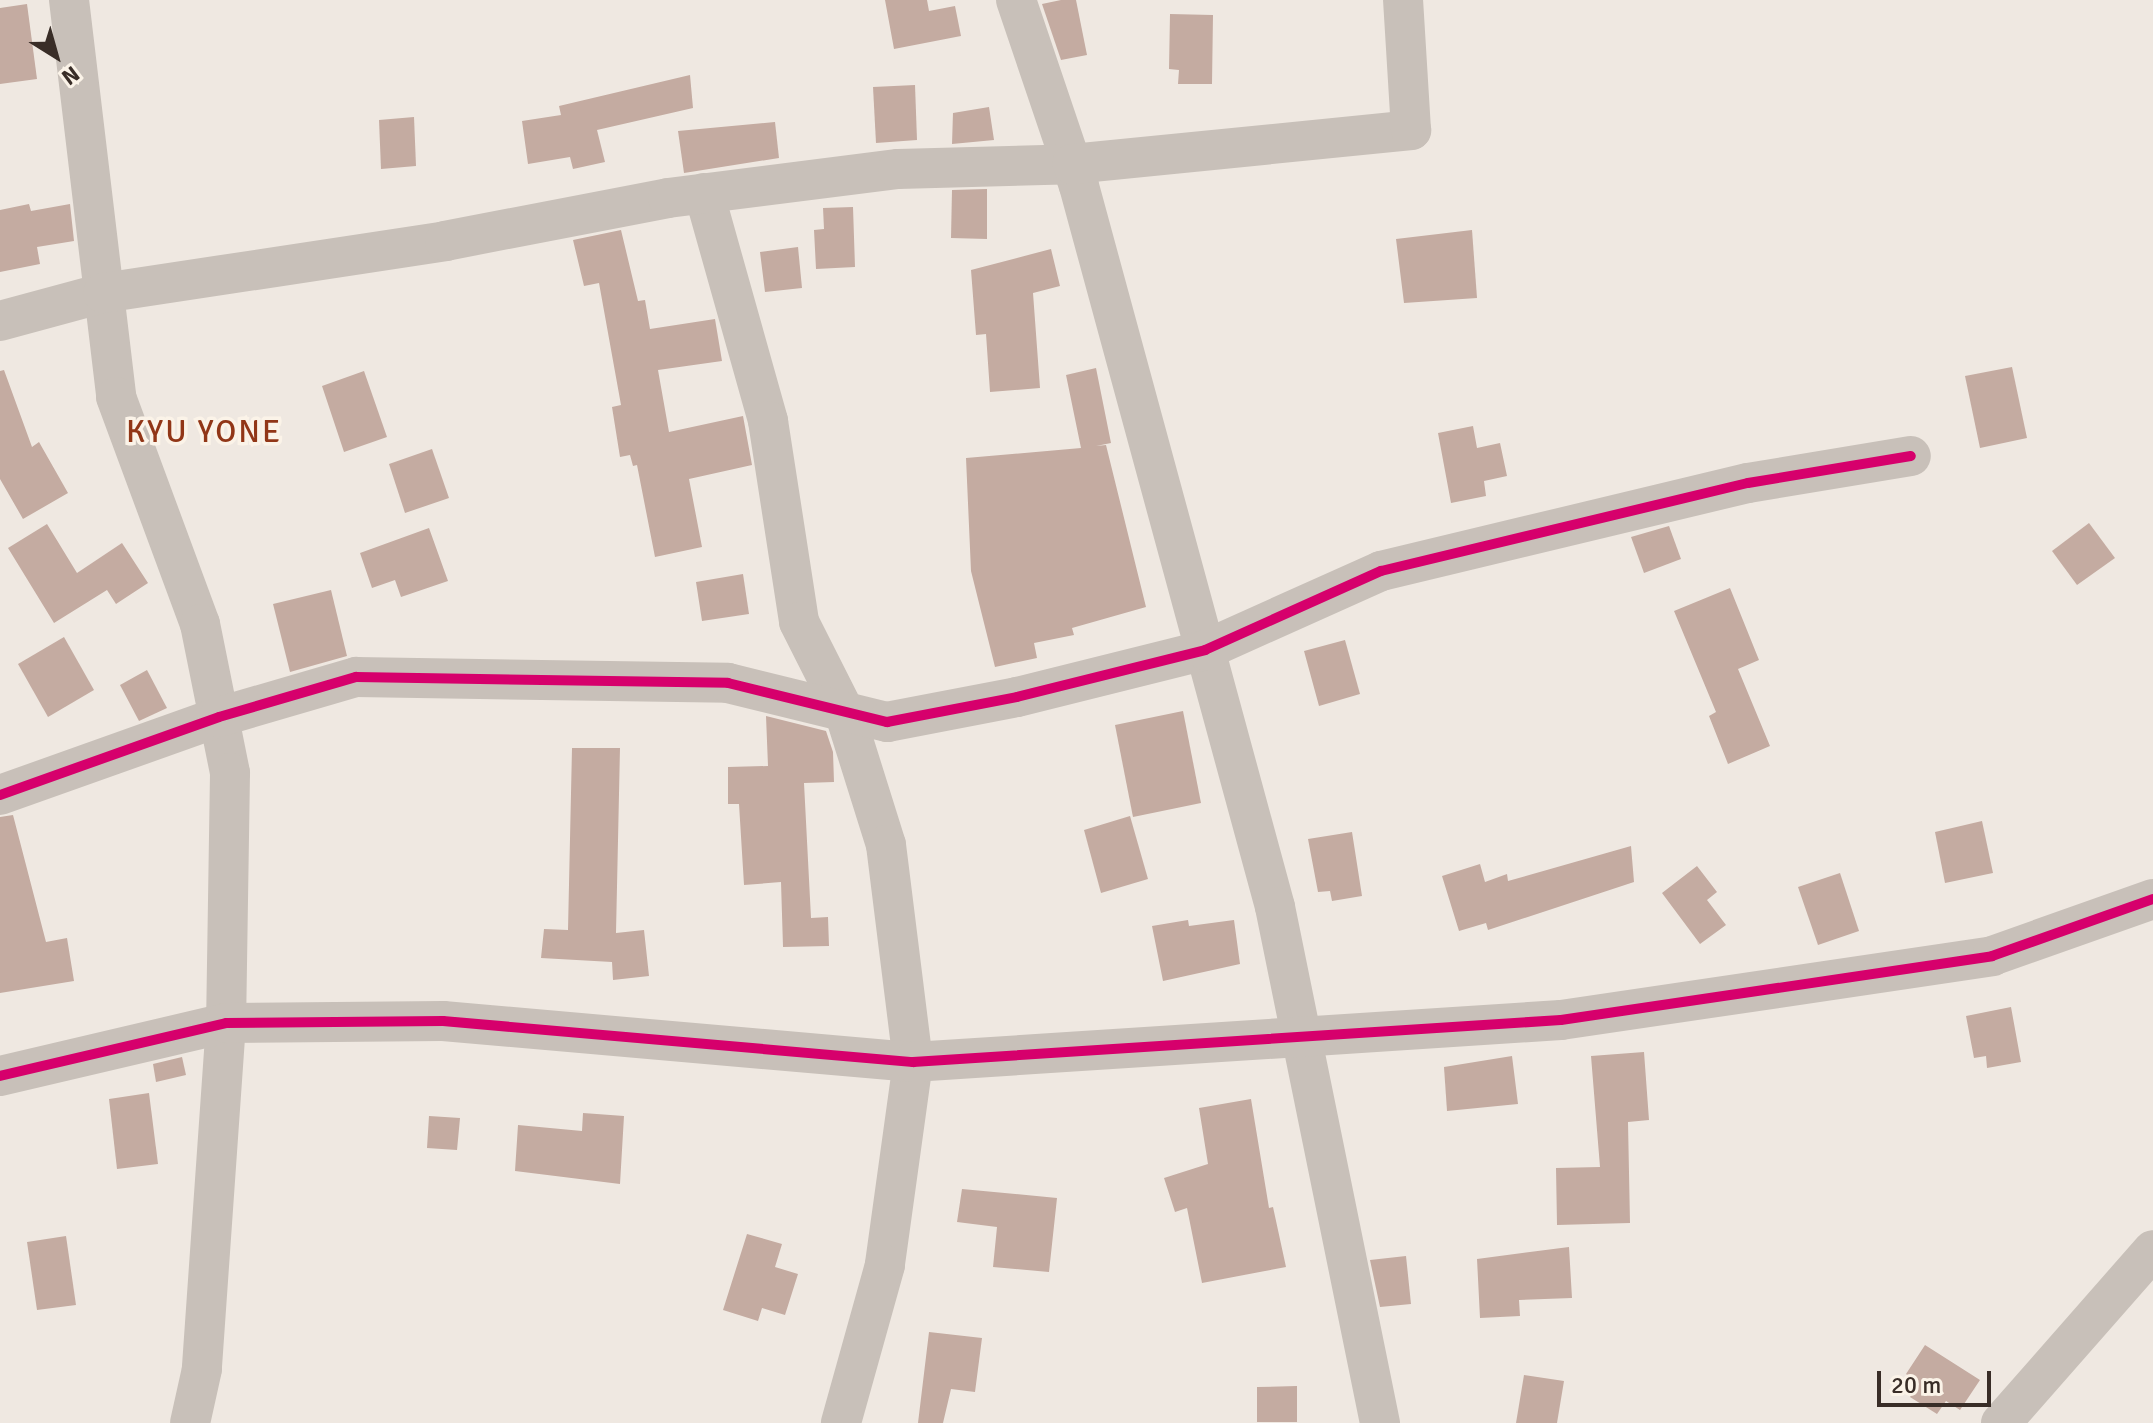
<!DOCTYPE html>
<html>
<head>
<meta charset="utf-8">
<style>
  body { margin:0 }
  #map { position:relative; width:2153px; height:1423px; overflow:hidden; background:#efe8e1; font-family:Signika,sans-serif }
  div>[style] { position:absolute }
  .building>* { inset:0; background:#c4aba1 }
  .minor>* { height:40px; margin:-20px; padding:0 20px; transform-origin:20px; border-radius:20px; background:#c8c0b9 }
  .cycleway>* { height:10px; margin:-5px; padding:0 5px; transform-origin:5px; border-radius:5px; background:#d6006c }
  span { translate:-50% -50%; white-space:nowrap; text-align:center; line-height:1.15; -webkit-text-stroke:7px #fbf3e8; paint-order:stroke }
  .quarter-label { font-size:32px; color:#913617; letter-spacing:2px }
  .north { position:absolute; left:16px; top:16px; width:80px; height:80px; -webkit-text-stroke:6px #fbf3e8; paint-order:stroke; rotate:143deg; font-size:22px; font-weight:700; line-height:32px; text-align:center; color:#392d27 }
  .north::after { content:''; display:block; margin:auto; width:28px; height:36px; background:#392d27; clip-path:polygon(50% 0,100% 100%,50% 72%,0 100%) }
  .scale { position:absolute; left:1877px; top:1371px; width:114px; height:36px; box-sizing:border-box; border:4px solid #392d27; border-top:0; padding-left:10px; font-size:24px; line-height:28px; white-space:nowrap; color:#392d27; -webkit-text-stroke:6px #fbf3e8; paint-order:stroke }
</style>
</head>
<body>
<div id="map">
  <div class="building">
    <div style="clip-path:polygon(885px 0,927px 0,929px 11px,955px 6px,961px 36px,894px 49px)"></div>
    <div style="clip-path:polygon(1061px 0,1076px 0,1087px 55px,1061px 60px,1042px 4px)"></div>
    <div style="clip-path:polygon(27px 4px,37px 79px,0 84px,0 8px)"></div>
    <div style="clip-path:polygon(1170px 14px,1213px 15px,1212px 84px,1178px 84px,1179px 70px,1169px 69px)"></div>
    <div style="clip-path:polygon(690px 75px,693px 108px,597px 130px,605px 162px,573px 169px,570px 157px,528px 164px,522px 121px,561px 115px,559px 106px)"></div>
    <div style="clip-path:polygon(915px 85px,917px 140px,876px 143px,873px 87px)"></div>
    <div style="clip-path:polygon(989px 107px,994px 140px,952px 144px,953px 113px)"></div>
    <div style="clip-path:polygon(414px 117px,416px 166px,381px 169px,379px 120px)"></div>
    <div style="clip-path:polygon(775px 122px,779px 158px,684px 173px,678px 131px)"></div>
    <div style="clip-path:polygon(987px 189px,987px 239px,951px 238px,952px 190px)"></div>
    <div style="clip-path:polygon(29px 204px,31px 211px,70px 204px,74px 241px,37px 247px,40px 264px,0 272px,0 210px)"></div>
    <div style="clip-path:polygon(853px 207px,855px 267px,816px 269px,814px 230px,824px 229px,823px 208px)"></div>
    <div style="clip-path:polygon(621px 230px,638px 301px,645px 300px,650px 329px,715px 319px,722px 361px,658px 370px,669px 432px,743px 416px,752px 465px,689px 479px,702px 547px,655px 557px,637px 465px,633px 466px,630px 455px,620px 457px,612px 407px,621px 405px,599px 283px,584px 286px,573px 240px)"></div>
    <div style="clip-path:polygon(1472px 230px,1477px 298px,1404px 303px,1396px 239px)"></div>
    <div style="clip-path:polygon(798px 247px,802px 288px,765px 292px,760px 252px)"></div>
    <div style="clip-path:polygon(1051px 249px,1060px 286px,1033px 293px,1040px 388px,990px 392px,986px 334px,976px 335px,971px 270px)"></div>
    <div style="clip-path:polygon(2012px 367px,2027px 438px,1980px 448px,1965px 376px)"></div>
    <div style="clip-path:polygon(1096px 368px,1111px 443px,1096px 446px,1106px 445px,1146px 607px,1072px 628px,1074px 635px,1034px 643px,1037px 658px,995px 667px,971px 571px,966px 458px,1081px 448px,1066px 375px)"></div>
    <div style="clip-path:polygon(4px 370px,32px 447px,39px 442px,68px 493px,23px 519px,0 479px,0 371px)"></div>
    <div style="clip-path:polygon(364px 371px,387px 437px,344px 452px,322px 386px)"></div>
    <div style="clip-path:polygon(1473px 426px,1477px 448px,1500px 443px,1507px 476px,1484px 481px,1486px 496px,1451px 503px,1438px 433px)"></div>
    <div style="clip-path:polygon(432px 449px,449px 498px,405px 513px,389px 464px)"></div>
    <div style="clip-path:polygon(2089px 523px,2115px 558px,2077px 585px,2052px 551px)"></div>
    <div style="clip-path:polygon(47px 524px,77px 573px,122px 543px,148px 583px,116px 604px,107px 590px,54px 623px,8px 548px)"></div>
    <div style="clip-path:polygon(1669px 526px,1681px 559px,1644px 573px,1631px 537px)"></div>
    <div style="clip-path:polygon(429px 528px,448px 581px,401px 597px,395px 580px,372px 588px,360px 553px)"></div>
    <div style="clip-path:polygon(743px 574px,749px 614px,702px 621px,696px 582px)"></div>
    <div style="clip-path:polygon(1730px 588px,1759px 660px,1738px 669px,1770px 746px,1728px 764px,1709px 716px,1716px 712px,1674px 611px)"></div>
    <div style="clip-path:polygon(331px 590px,347px 656px,290px 672px,273px 604px)"></div>
    <div style="clip-path:polygon(64px 637px,94px 690px,48px 717px,18px 664px)"></div>
    <div style="clip-path:polygon(1345px 640px,1360px 694px,1319px 706px,1304px 651px)"></div>
    <div style="clip-path:polygon(147px 670px,167px 708px,139px 721px,120px 685px)"></div>
    <div style="clip-path:polygon(1183px 711px,1201px 803px,1133px 817px,1115px 725px)"></div>
    <div style="clip-path:polygon(766px 716px,826px 731px,833px 752px,834px 782px,804px 783px,811px 918px,828px 917px,829px 946px,783px 947px,781px 882px,744px 885px,739px 804px,728px 804px,728px 767px,768px 766px)"></div>
    <div style="clip-path:polygon(572px 748px,620px 748px,616px 933px,644px 930px,649px 976px,613px 980px,612px 962px,541px 958px,544px 929px,568px 930px)"></div>
    <div style="clip-path:polygon(13px 815px,46px 942px,67px 938px,74px 981px,0 993px,0 817px)"></div>
    <div style="clip-path:polygon(1130px 816px,1148px 879px,1101px 893px,1084px 830px)"></div>
    <div style="clip-path:polygon(1982px 821px,1993px 873px,1945px 883px,1935px 832px)"></div>
    <div style="clip-path:polygon(1352px 832px,1362px 896px,1332px 901px,1330px 891px,1318px 892px,1308px 839px)"></div>
    <div style="clip-path:polygon(1631px 846px,1634px 882px,1488px 930px,1486px 923px,1459px 931px,1442px 876px,1480px 864px,1485px 882px,1507px 874px,1508px 881px)"></div>
    <div style="clip-path:polygon(1697px 866px,1717px 892px,1707px 900px,1726px 925px,1700px 944px,1662px 893px)"></div>
    <div style="clip-path:polygon(1840px 873px,1859px 931px,1818px 945px,1798px 887px)"></div>
    <div style="clip-path:polygon(1188px 920px,1189px 926px,1234px 920px,1240px 964px,1163px 981px,1152px 926px)"></div>
    <div style="clip-path:polygon(2011px 1007px,2021px 1062px,1987px 1068px,1986px 1056px,1974px 1058px,1966px 1016px)"></div>
    <div style="clip-path:polygon(1644px 1052px,1649px 1120px,1628px 1122px,1630px 1223px,1557px 1225px,1556px 1168px,1600px 1167px,1591px 1056px)"></div>
    <div style="clip-path:polygon(1512px 1056px,1518px 1104px,1447px 1111px,1444px 1067px)"></div>
    <div style="clip-path:polygon(182px 1057px,186px 1075px,156px 1082px,153px 1064px)"></div>
    <div style="clip-path:polygon(149px 1093px,158px 1164px,117px 1169px,109px 1099px)"></div>
    <div style="clip-path:polygon(1251px 1099px,1269px 1208px,1273px 1207px,1286px 1267px,1202px 1283px,1187px 1208px,1175px 1212px,1164px 1178px,1208px 1164px,1199px 1108px)"></div>
    <div style="clip-path:polygon(583px 1113px,624px 1116px,620px 1184px,515px 1171px,518px 1125px,582px 1131px)"></div>
    <div style="clip-path:polygon(429px 1116px,460px 1118px,457px 1150px,427px 1148px)"></div>
    <div style="clip-path:polygon(962px 1189px,1057px 1198px,1049px 1272px,993px 1267px,997px 1227px,957px 1222px)"></div>
    <div style="clip-path:polygon(747px 1234px,782px 1244px,775px 1267px,798px 1274px,785px 1315px,762px 1308px,758px 1321px,723px 1310px)"></div>
    <div style="clip-path:polygon(66px 1236px,76px 1305px,37px 1310px,27px 1242px)"></div>
    <div style="clip-path:polygon(1569px 1247px,1572px 1298px,1519px 1300px,1520px 1316px,1480px 1318px,1477px 1259px)"></div>
    <div style="clip-path:polygon(1406px 1256px,1411px 1304px,1380px 1307px,1370px 1260px)"></div>
    <div style="clip-path:polygon(929px 1332px,982px 1338px,975px 1392px,951px 1389px,943px 1423px,918px 1423px)"></div>
    <div style="clip-path:polygon(1925px 1345px,1980px 1380px,1960px 1410px,1946px 1401px,1937px 1414px,1910px 1397px,1919px 1384px,1906px 1374px)"></div>
    <div style="clip-path:polygon(1524px 1375px,1564px 1381px,1557px 1423px,1516px 1423px)"></div>
    <div style="clip-path:polygon(1297px 1386px,1297px 1422px,1257px 1422px,1257px 1387px)"></div>
  </div>
  <div class="minor">
    <div style="left:69px;top:0;width:400px;rotate:83.2deg"></div>
    <div style="left:116px;top:397px;width:242px;rotate:69.7deg"></div>
    <div style="left:200px;top:624px;width:152px;rotate:78.6deg"></div>
    <div style="left:230px;top:773px;width:250px;rotate:90.9deg"></div>
    <div style="left:226px;top:1023px;width:347px;rotate:94deg"></div>
    <div style="left:202px;top:1369px;width:55px;rotate:102.5deg"></div>
    <div style="left:1016px;top:0;width:196px;rotate:71.3deg"></div>
    <div style="left:1079px;top:186px;width:747px;rotate:74.79deg"></div>
    <div style="left:1275px;top:907px;width:527px;rotate:78.5deg"></div>
    <div style="left:704px;top:193px;width:237px;rotate:74.3deg"></div>
    <div style="left:768px;top:421px;width:203px;rotate:81.2deg"></div>
    <div style="left:799px;top:622px;width:100px;rotate:63.2deg"></div>
    <div style="left:844px;top:711px;width:140px;rotate:72.6deg"></div>
    <div style="left:886px;top:845px;width:219px;rotate:82.9deg"></div>
    <div style="left:913px;top:1062px;width:205px;rotate:97.9deg"></div>
    <div style="left:885px;top:1265px;width:164px;rotate:105.6deg"></div>
    <div style="left:0;top:321px;width:107px;rotate:-15.2deg"></div>
    <div style="left:103px;top:293px;width:346px;rotate:-8.6deg"></div>
    <div style="left:445px;top:241px;width:227px;rotate:-10.9deg"></div>
    <div style="left:668px;top:198px;width:232px;rotate:-7.2deg"></div>
    <div style="left:898px;top:169px;width:174px;rotate:-1.6deg"></div>
    <div style="left:1072px;top:164px;width:341px;rotate:-5.7deg"></div>
    <div style="left:1411px;top:130px;width:130px;rotate:-93.5deg"></div>
    <div style="left:0;top:795px;width:232px;rotate:-19.6deg"></div>
    <div style="left:219px;top:717px;width:143px;rotate:-16.3deg"></div>
    <div style="left:356px;top:677px;width:372px;rotate:0.9deg"></div>
    <div style="left:728px;top:683px;width:164px;rotate:13.8deg"></div>
    <div style="left:887px;top:722px;width:132px;rotate:-10.9deg"></div>
    <div style="left:1017px;top:697px;width:194px;rotate:-14deg"></div>
    <div style="left:1205px;top:650px;width:193px;rotate:-24.2deg"></div>
    <div style="left:1381px;top:571px;width:377px;rotate:-13.5deg"></div>
    <div style="left:1748px;top:483px;width:165px;rotate:-9.4deg"></div>
    <div style="left:0;top:1076px;width:232px;rotate:-13.2deg"></div>
    <div style="left:226px;top:1023px;width:217px;rotate:-0.5deg"></div>
    <div style="left:443px;top:1021px;width:472px;rotate:5deg"></div>
    <div style="left:913px;top:1062px;width:649px;rotate:-3.71deg"></div>
    <div style="left:1561px;top:1020px;width:436px;rotate:-8.4deg"></div>
    <div style="left:1992px;top:956px;width:171px;rotate:-19.5deg"></div>
    <div style="left:2001px;top:1423px;width:230px;rotate:-48.7deg"></div>
  </div>
  <div class="cycleway">
    <div style="left:0;top:795px;width:232px;rotate:-19.6deg"></div>
    <div style="left:219px;top:717px;width:143px;rotate:-16.3deg"></div>
    <div style="left:356px;top:677px;width:372px;rotate:0.9deg"></div>
    <div style="left:728px;top:683px;width:164px;rotate:13.8deg"></div>
    <div style="left:887px;top:722px;width:132px;rotate:-10.9deg"></div>
    <div style="left:1017px;top:697px;width:194px;rotate:-14deg"></div>
    <div style="left:1205px;top:650px;width:193px;rotate:-24.2deg"></div>
    <div style="left:1381px;top:571px;width:377px;rotate:-13.5deg"></div>
    <div style="left:1748px;top:483px;width:165px;rotate:-9.4deg"></div>
    <div style="left:0;top:1076px;width:232px;rotate:-13.2deg"></div>
    <div style="left:226px;top:1023px;width:217px;rotate:-0.5deg"></div>
    <div style="left:443px;top:1021px;width:472px;rotate:5deg"></div>
    <div style="left:913px;top:1062px;width:649px;rotate:-3.71deg"></div>
    <div style="left:1561px;top:1020px;width:436px;rotate:-8.4deg"></div>
    <div style="left:1992px;top:956px;width:171px;rotate:-19.5deg"></div>
  </div>
  <div class="quarter-label">
    <span style="left:204px;top:432px">KYU YONE</span>
  </div>
  <div class="north">N</div>
  <div class="scale">20 m</div>
</div>
</body>
</html>
